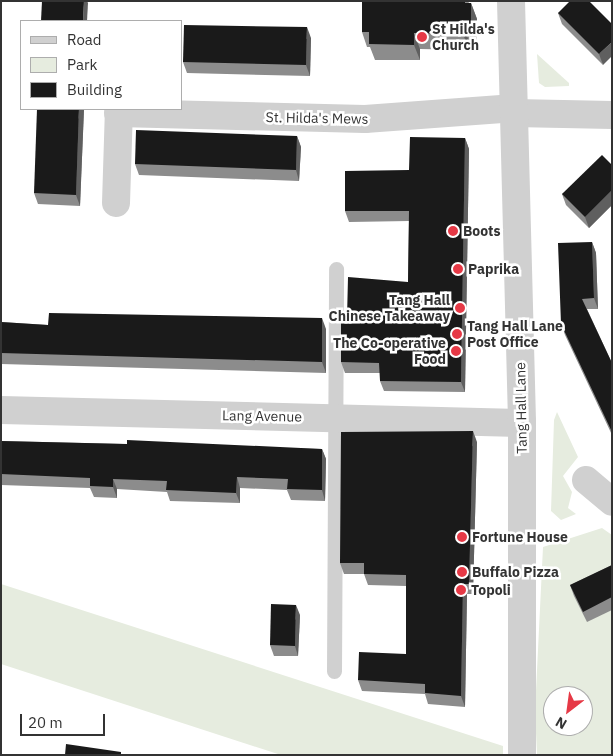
<!DOCTYPE html>
<html>
<head>
<meta charset="utf-8">
<style>
  body { margin:0 }
  #map { position:relative; width:613px; height:756px; overflow:hidden; background:#fff; font-family:"IBM Plex Sans",sans-serif }
  div>[style] { position:absolute }
  .green>* { inset:0; background:#e6ecdf }
  .service>* { height:15px; margin:-7.5px; padding:0 7.5px; transform-origin:7.5px; border-radius:7.5px; background:#d0d0d0 }
  .minor>* { height:28px; margin:-14px; padding:0 14px; transform-origin:14px; border-radius:14px; background:#d0d0d0 }
  .tertiary>* { height:28px; margin:-14px; padding:0 14px; transform-origin:14px; border-radius:14px; background:#d0d0d0 }
  .wall>* { inset:0; background:#8c8c8c }
  .shaded-wall>* { inset:0; background:#5f5f5f }
  .building>* { inset:0; background:#1a1a1a }
  .dots>* { width:14px; height:14px; translate:-50% -50%; box-sizing:border-box; border:2px solid #fff; border-radius:50% }
  span { translate:-50% -50%; white-space:nowrap; text-align:center; line-height:1.15; -webkit-text-stroke:5px #fff; paint-order:stroke }
  .poi-label { font-size:14px; color:#333; font-weight:700 }
  .left { translate:0 -50%; text-align:left }
  .right { translate:-100% -50%; text-align:right }
  .street-label { font-size:14px; color:#333 }
  .frame { position:absolute; inset:0; border:2px solid #333; pointer-events:none }
  .legend { position:absolute; left:20px; top:20px; width:162px; height:90px; box-sizing:border-box; background:#fff; border:1px solid #adadad; margin:0; padding:6px 9px; list-style:none; font-size:15px; color:#333 }
  .legend li { display:flex; align-items:center; gap:10px; height:25px }
  .legend b { width:25px; border:1px solid #adadad }
  .north { position:absolute; left:543px; top:686px; width:50px; height:50px; box-sizing:border-box; background:#fff; border:1px solid #adadad; border-radius:50%; rotate:210deg; font-size:14px; font-weight:700; line-height:20px; text-align:center; color:#333 }
  .north::after { content:''; display:block; margin:auto; width:18px; height:22px; background:#e63946; clip-path:polygon(50% 0,100% 100%,50% 72%,0 100%) }
  .scale { position:absolute; left:20px; top:714px; width:85px; height:22px; box-sizing:border-box; border:2px solid #333; border-top:0; padding-left:6px; font-size:15px; line-height:18px; white-space:nowrap; color:#333; -webkit-text-stroke:4px #fff; paint-order:stroke }
</style>
</head>
<body>
<div id="map">
  <div class="green">
    <div style="clip-path:polygon(537px 54px,569px 83px,569px 86px,545px 87px,539px 83px)"></div>
    <div style="clip-path:polygon(557px 412px,578px 457px,563px 476px,572px 492px,568px 508px,576px 514px,561px 520px,551px 511px,554px 420px)"></div>
    <div style="clip-path:polygon(evenodd,602px 528px,612px 535px,612px 755px,537px 755px,535px 711px,543px 547px,602px 528px,553px 696px,583px 696px,583px 726px,553px 726px,553px 696px)"></div>
    <div style="clip-path:polygon(1px 584px,503px 746px,503px 755px,281px 755px,1px 664px)"></div>
  </div>
  <div class="service">
    <div style="left:334px;top:671px;width:402px;rotate:-89.7deg"></div>
  </div>
  <div class="minor">
    <div style="left:118px;top:113px;width:247px;rotate:1.4deg"></div>
    <div style="left:365px;top:119px;width:149px;rotate:-4.2deg"></div>
    <div style="left:514px;top:113px;width:98px;rotate:1.2deg"></div>
    <div style="left:116px;top:203px;width:94px;rotate:-88.2deg"></div>
    <div style="left:1px;top:410px;width:521px;rotate:1.43deg"></div>
    <div style="left:586px;top:480px;width:34px;rotate:40deg"></div>
  </div>
  <div class="tertiary">
    <div style="left:511px;top:1px;width:422px;rotate:88.5deg"></div>
    <div style="left:522px;top:423px;width:332px;rotate:90deg"></div>
  </div>
  <div class="wall">
    <div style="clip-path:polygon(362px 1px,468px 1px,469px 3px,471px 3px,477px 19px,476px 42px,469px 42px,469px 50px,420px 49px,420px 60px,375px 60px,370px 47px,367px 47px,362px 32px)"></div>
    <div style="clip-path:polygon(589px 1px,603px 65px,562px 24px,558px 13px)"></div>
    <div style="clip-path:polygon(311px 38px,310px 76px,187px 73px,183px 62px)"></div>
    <div style="clip-path:polygon(84px 109px,80px 206px,38px 204px,34px 193px)"></div>
    <div style="clip-path:polygon(297px 136px,301px 147px,299px 181px,139px 175px,135px 164px)"></div>
    <div style="clip-path:polygon(465px 138px,469px 149px,465px 392px,384px 391px,380px 381px,380px 373px,345px 373px,341px 362px,347px 318px,408px 282px,409px 221px,349px 222px,345px 211px,409px 170px)"></div>
    <div style="clip-path:polygon(612px 165px,612px 205px,589px 228px,566px 205px,562px 194px)"></div>
    <div style="clip-path:polygon(592px 242px,596px 253px,598px 309px,587px 309px,612px 363px,612px 435px,565px 335px,561px 324px)"></div>
    <div style="clip-path:polygon(1px 322px,48px 325px,326px 329px,326px 373px,1px 364px)"></div>
    <div style="clip-path:polygon(1px 441px,322px 449px,326px 459px,325px 501px,291px 500px,287px 490px,240px 488px,240px 503px,170px 501px,167px 492px,117px 489px,117px 498px,94px 497px,90px 488px,1px 485px)"></div>
    <div style="clip-path:polygon(477px 442px,473px 594px,467px 594px,465px 707px,428px 704px,425px 694px,362px 691px,358px 680px,406px 654px,406px 586px,368px 585px,364px 574px,344px 574px,340px 563px)"></div>
    <div style="clip-path:polygon(612px 565px,612px 610px,587px 622px,574px 596px,570px 585px)"></div>
    <div style="clip-path:polygon(300px 615px,298px 656px,274px 656px,270px 645px)"></div>
  </div>
  <div class="shaded-wall">
    <div style="clip-path:polygon(84px 1px,87px 1px,88px 3px,87px 21px,83px 21px)"></div>
    <div style="clip-path:polygon(471px 3px,477px 19px,476px 42px,471px 27px)"></div>
    <div style="clip-path:polygon(464px 26px,469px 42px,469px 50px,463px 34px)"></div>
    <div style="clip-path:polygon(307px 27px,311px 38px,310px 76px,306px 65px)"></div>
    <div style="clip-path:polygon(414px 33px,420px 49px,420px 60px,414px 45px)"></div>
    <div style="clip-path:polygon(612px 42px,612px 56px,603px 65px,599px 54px)"></div>
    <div style="clip-path:polygon(79px 109px,84px 109px,80px 206px,76px 195px)"></div>
    <div style="clip-path:polygon(297px 136px,301px 147px,299px 181px,296px 170px)"></div>
    <div style="clip-path:polygon(465px 138px,469px 149px,465px 392px,461px 382px)"></div>
    <div style="clip-path:polygon(612px 190px,612px 205px,589px 228px,585px 217px)"></div>
    <div style="clip-path:polygon(592px 242px,596px 253px,598px 309px,594px 298px)"></div>
    <div style="clip-path:polygon(322px 318px,326px 329px,326px 373px,322px 362px)"></div>
    <div style="clip-path:polygon(473px 431px,477px 442px,473px 594px,469px 584px)"></div>
    <div style="clip-path:polygon(322px 449px,326px 459px,325px 501px,322px 490px)"></div>
    <div style="clip-path:polygon(237px 477px,240px 488px,240px 503px,236px 493px)"></div>
    <div style="clip-path:polygon(113px 479px,117px 489px,117px 498px,113px 487px)"></div>
    <div style="clip-path:polygon(463px 584px,467px 594px,465px 707px,461px 696px)"></div>
    <div style="clip-path:polygon(296px 605px,300px 615px,298px 656px,295px 646px)"></div>
  </div>
  <div class="building">
    <div style="clip-path:polygon(42px 1px,84px 1px,83px 21px,41px 21px)"></div>
    <div style="clip-path:polygon(362px 1px,465px 1px,465px 3px,471px 3px,471px 27px,464px 26px,463px 34px,414px 33px,414px 45px,369px 44px,369px 32px,362px 32px)"></div>
    <div style="clip-path:polygon(570px 1px,589px 1px,612px 24px,612px 42px,599px 54px,558px 13px)"></div>
    <div style="clip-path:polygon(184px 25px,307px 27px,306px 65px,183px 62px)"></div>
    <div style="clip-path:polygon(37px 109px,79px 109px,76px 195px,34px 193px)"></div>
    <div style="clip-path:polygon(136px 130px,297px 136px,296px 170px,135px 164px)"></div>
    <div style="clip-path:polygon(410px 137px,465px 138px,461px 382px,380px 381px,379px 363px,341px 362px,341px 318px,347px 318px,348px 277px,408px 282px,409px 211px,345px 211px,345px 171px,409px 170px)"></div>
    <div style="clip-path:polygon(602px 155px,612px 165px,612px 190px,585px 217px,562px 194px)"></div>
    <div style="clip-path:polygon(592px 242px,594px 298px,582px 299px,612px 363px,612px 432px,561px 324px,558px 243px)"></div>
    <div style="clip-path:polygon(49px 313px,322px 318px,322px 362px,1px 353px,1px 322px,48px 325px)"></div>
    <div style="clip-path:polygon(473px 431px,469px 584px,463px 584px,461px 696px,425px 693px,425px 684px,358px 680px,359px 652px,406px 654px,406px 575px,364px 574px,364px 563px,340px 563px,341px 432px)"></div>
    <div style="clip-path:polygon(127px 440px,322px 449px,322px 490px,287px 489px,288px 479px,237px 477px,236px 493px,166px 490px,167px 481px,113px 479px,113px 487px,90px 486px,90px 478px,1px 474px,1px 441px,127px 444px)"></div>
    <div style="clip-path:polygon(612px 565px,612px 597px,583px 612px,570px 585px)"></div>
    <div style="clip-path:polygon(271px 604px,296px 605px,295px 646px,270px 645px)"></div>
    <div style="clip-path:polygon(66px 744px,121px 752px,121px 755px,65px 755px)"></div>
  </div>
  <div class="dots">
    <div style="left:422px;top:37px;background:#e63946"></div>
    <div style="left:453px;top:231px;background:#e63946"></div>
    <div style="left:458px;top:269px;background:#e63946"></div>
    <div style="left:460px;top:308px;background:#e63946"></div>
    <div style="left:457px;top:334px;background:#e63946"></div>
    <div style="left:456px;top:351px;background:#e63946"></div>
    <div style="left:462px;top:537px;background:#e63946"></div>
    <div style="left:462px;top:572px;background:#e63946"></div>
    <div style="left:461px;top:590px;background:#e63946"></div>
  </div>
  <div class="poi-label">
    <span class="left" style="left:432px;top:37px">St Hilda's<br>Church</span>
    <span class="left" style="left:463px;top:231px">Boots</span>
    <span class="left" style="left:468px;top:269px">Paprika</span>
    <span class="right" style="left:450px;top:308px">Tang Hall<br>Chinese Takeaway</span>
    <span class="left" style="left:467px;top:334px">Tang Hall Lane<br>Post Office</span>
    <span class="right" style="left:446px;top:351px">The Co-operative<br>Food</span>
    <span class="left" style="left:472px;top:537px">Fortune House</span>
    <span class="left" style="left:472px;top:572px">Buffalo Pizza</span>
    <span class="left" style="left:471px;top:590px">Topoli</span>
  </div>
  <div class="street-label">
    <span style="left:317px;top:118px;rotate:1deg">St. Hilda's Mews</span>
    <span style="left:521px;top:408px;rotate:-91deg">Tang Hall Lane</span>
    <span style="left:262px;top:416px;rotate:1deg">Lang Avenue</span>
  </div>
  <div class="frame"></div>
  <ul class="legend">
  <li><b style="height:6px;background:#d0d0d0"></b>Road</li>
  <li><b style="height:14px;background:#e6ecdf"></b>Park</li>
  <li><b style="height:14px;background:#1a1a1a"></b>Building</li>
  </ul>
  <div class="north">N</div>
  <div class="scale">20 m</div>
</div>
</body>
</html>
